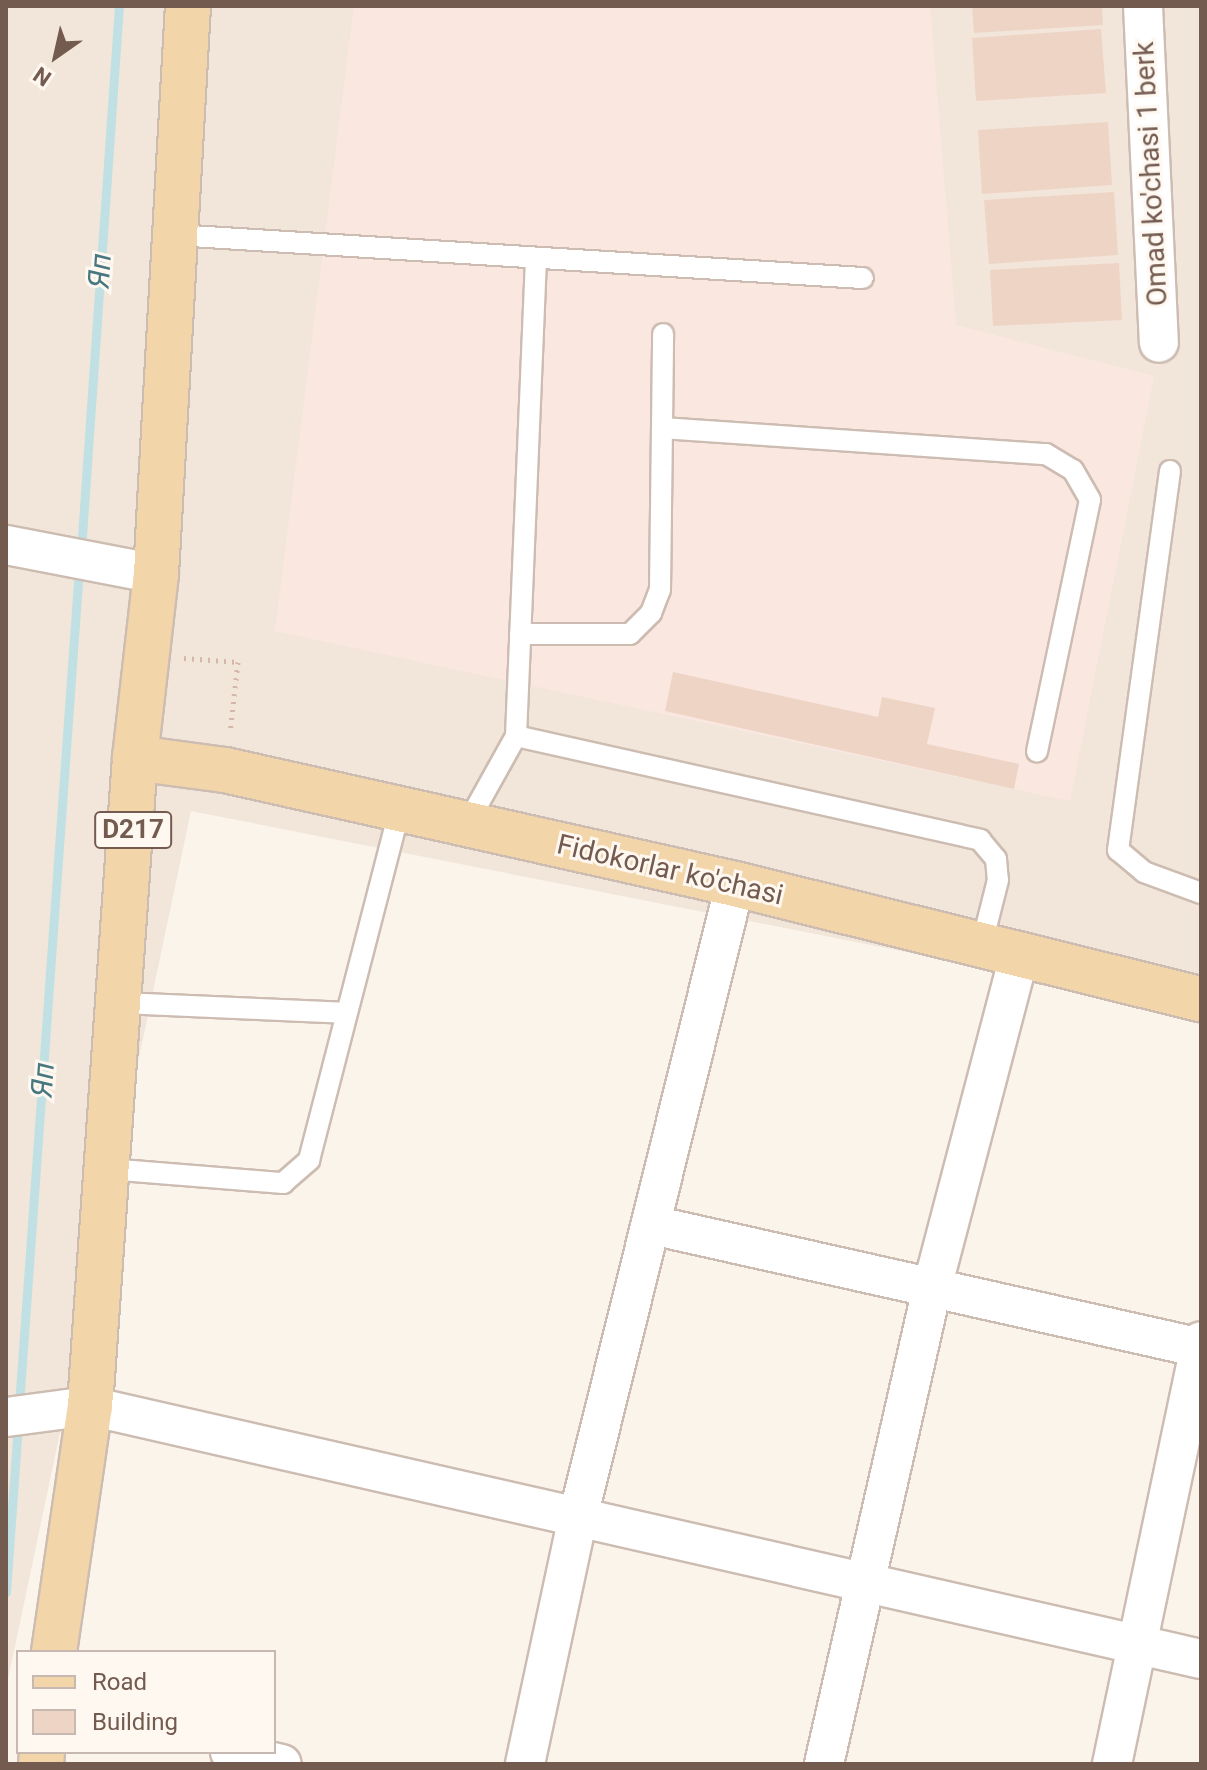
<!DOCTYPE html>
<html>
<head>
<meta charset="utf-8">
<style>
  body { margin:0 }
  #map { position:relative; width:1207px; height:1770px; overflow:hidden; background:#fbf4eb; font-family:Roboto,sans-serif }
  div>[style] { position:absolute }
  .residential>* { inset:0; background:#f2e6da }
  .commercial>* { inset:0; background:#fae7e0 }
  .stream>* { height:9px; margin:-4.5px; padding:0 4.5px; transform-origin:4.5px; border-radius:4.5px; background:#c1e0e3 }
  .building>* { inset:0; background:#eed4c5 }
  .path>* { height:5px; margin-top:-2.5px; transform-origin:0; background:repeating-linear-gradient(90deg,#d3b7a8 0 2px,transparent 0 8px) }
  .roads { filter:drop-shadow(2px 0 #cdbcb1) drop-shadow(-2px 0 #cdbcb1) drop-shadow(0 2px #cdbcb1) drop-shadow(0 -2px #cdbcb1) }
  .service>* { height:20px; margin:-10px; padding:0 10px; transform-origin:10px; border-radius:10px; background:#fff }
  .minor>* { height:38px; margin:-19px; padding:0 19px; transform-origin:19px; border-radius:19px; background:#fff }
  .primary>* { height:44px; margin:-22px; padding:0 22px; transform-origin:22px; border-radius:22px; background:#f3d5aa }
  span { translate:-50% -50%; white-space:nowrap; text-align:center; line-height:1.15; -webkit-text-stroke:6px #fef8f1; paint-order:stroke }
  .shield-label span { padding:2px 6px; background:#fef8f1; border:2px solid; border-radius:6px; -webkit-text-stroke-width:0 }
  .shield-label { font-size:26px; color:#745b50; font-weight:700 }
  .street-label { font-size:28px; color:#745b50 }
  .water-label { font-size:30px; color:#47777f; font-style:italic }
  .frame { position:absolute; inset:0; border:8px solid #745b50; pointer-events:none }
  .legend { position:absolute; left:16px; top:1650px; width:260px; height:104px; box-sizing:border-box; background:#fef8f1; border:2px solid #c7b9b1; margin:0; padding:10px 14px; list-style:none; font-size:24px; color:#745b50 }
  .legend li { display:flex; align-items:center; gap:16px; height:40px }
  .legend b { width:40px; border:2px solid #c7b9b1 }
  .north { position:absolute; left:16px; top:16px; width:80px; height:80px; -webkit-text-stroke:6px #fef8f1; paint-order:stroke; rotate:214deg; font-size:22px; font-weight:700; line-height:32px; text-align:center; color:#745b50 }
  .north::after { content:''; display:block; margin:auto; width:28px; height:36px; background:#745b50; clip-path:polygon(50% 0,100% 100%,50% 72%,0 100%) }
</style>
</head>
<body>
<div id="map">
  <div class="residential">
    <div style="clip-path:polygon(6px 6px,1201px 6px,1201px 1010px,191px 811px,6px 1689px)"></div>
  </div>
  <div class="commercial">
    <div style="clip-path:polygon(354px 6px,930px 6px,956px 325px,1154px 376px,1070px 801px,275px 631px)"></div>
  </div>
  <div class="stream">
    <div style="left:82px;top:536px;width:531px;rotate:-86.01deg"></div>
    <div style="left:19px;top:1405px;width:839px;rotate:-85.9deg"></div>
    <div style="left:6px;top:1592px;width:168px;rotate:-85.9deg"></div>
  </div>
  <div class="building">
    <div style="clip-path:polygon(972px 6px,1102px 6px,1103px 25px,974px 33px)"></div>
    <div style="clip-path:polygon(1101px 29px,1106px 93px,976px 101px,972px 38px)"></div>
    <div style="clip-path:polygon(1108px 122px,1112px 185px,982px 194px,978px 130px)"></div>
    <div style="clip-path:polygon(1114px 192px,1118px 255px,989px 264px,984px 200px)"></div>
    <div style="clip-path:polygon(1119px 263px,1122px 320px,993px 326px,990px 270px)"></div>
    <div style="clip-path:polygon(673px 672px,878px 717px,882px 697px,935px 708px,927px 744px,1019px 764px,1014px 789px,665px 711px)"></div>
  </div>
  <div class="path">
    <div style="left:184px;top:658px;width:54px;rotate:4.2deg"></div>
    <div style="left:238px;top:662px;width:71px;rotate:96.4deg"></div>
  </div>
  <div class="roads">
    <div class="service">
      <div style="left:175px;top:235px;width:689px;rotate:3.58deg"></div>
      <div style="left:662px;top:428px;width:385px;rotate:3.9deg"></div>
      <div style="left:1046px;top:454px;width:31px;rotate:31deg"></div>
      <div style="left:1073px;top:470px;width:34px;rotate:60deg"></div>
      <div style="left:1090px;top:500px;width:257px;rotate:101.9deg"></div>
      <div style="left:1170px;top:471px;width:383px;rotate:97.8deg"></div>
      <div style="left:1118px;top:850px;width:34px;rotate:40deg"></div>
      <div style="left:1144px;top:872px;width:61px;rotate:20.2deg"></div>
      <div style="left:520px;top:634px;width:110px"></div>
      <div style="left:630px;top:634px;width:30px;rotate:-45deg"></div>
      <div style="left:651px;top:613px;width:25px;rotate:-69deg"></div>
      <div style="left:660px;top:590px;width:256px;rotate:-89.3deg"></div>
      <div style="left:516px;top:736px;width:476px;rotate:-87.6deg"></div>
      <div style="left:467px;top:824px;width:101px;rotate:-60.9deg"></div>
      <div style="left:516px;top:736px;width:476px;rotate:12.6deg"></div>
      <div style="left:980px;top:840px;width:25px;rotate:50deg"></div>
      <div style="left:996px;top:859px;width:21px;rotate:85deg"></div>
      <div style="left:998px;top:880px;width:69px;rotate:104.2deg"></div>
      <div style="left:120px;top:1003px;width:225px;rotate:2.5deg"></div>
      <div style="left:108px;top:1169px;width:176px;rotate:4.6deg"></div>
      <div style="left:283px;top:1183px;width:35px;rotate:-41deg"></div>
      <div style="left:309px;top:1160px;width:363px;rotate:-75.5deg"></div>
    </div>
    <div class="minor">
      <div style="left:1143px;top:6px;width:337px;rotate:87.3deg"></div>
      <div style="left:6px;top:545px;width:153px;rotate:10.9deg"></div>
      <div style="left:652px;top:1225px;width:563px;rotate:12.63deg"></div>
      <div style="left:6px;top:1417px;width:85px;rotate:-7.5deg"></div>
      <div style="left:90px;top:1406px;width:1139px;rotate:12.83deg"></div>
      <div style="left:230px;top:1752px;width:53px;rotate:13deg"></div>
      <div style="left:525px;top:1764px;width:249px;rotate:-77.9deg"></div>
      <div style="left:577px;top:1521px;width:656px;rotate:-76.07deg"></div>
      <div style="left:824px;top:1764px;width:488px;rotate:-77.2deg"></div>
      <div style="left:932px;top:1288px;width:342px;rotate:-75.3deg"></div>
      <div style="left:1112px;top:1764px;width:432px;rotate:-78.1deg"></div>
    </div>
    <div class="primary">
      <div style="left:135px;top:758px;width:91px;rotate:7.6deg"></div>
      <div style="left:225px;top:770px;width:523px;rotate:12.6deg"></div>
      <div style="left:735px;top:884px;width:480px;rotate:13.9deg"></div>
      <div style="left:54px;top:1652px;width:249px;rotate:-81.7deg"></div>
      <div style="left:90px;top:1406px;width:650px;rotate:-86.03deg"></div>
      <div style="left:135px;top:758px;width:185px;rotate:-83.5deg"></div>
      <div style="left:156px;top:574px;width:569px;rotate:-86.78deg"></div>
      <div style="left:41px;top:1764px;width:12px;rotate:-85deg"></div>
    </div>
  </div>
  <div class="shield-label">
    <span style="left:133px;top:830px">D217</span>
  </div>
  <div class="street-label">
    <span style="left:1151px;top:174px;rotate:-93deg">Omad ko'chasi 1 berk</span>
    <span style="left:670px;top:870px;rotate:13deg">Fidokorlar ko'chasi</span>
  </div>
  <div class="water-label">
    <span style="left:100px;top:271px;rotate:-86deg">Яп</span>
    <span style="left:43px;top:1080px;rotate:-86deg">Яп</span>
  </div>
  <div class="frame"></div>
  <ul class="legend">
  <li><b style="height:10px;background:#f3d5aa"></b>Road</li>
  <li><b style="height:22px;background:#eed4c5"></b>Building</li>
  </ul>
  <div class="north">N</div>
</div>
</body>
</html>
